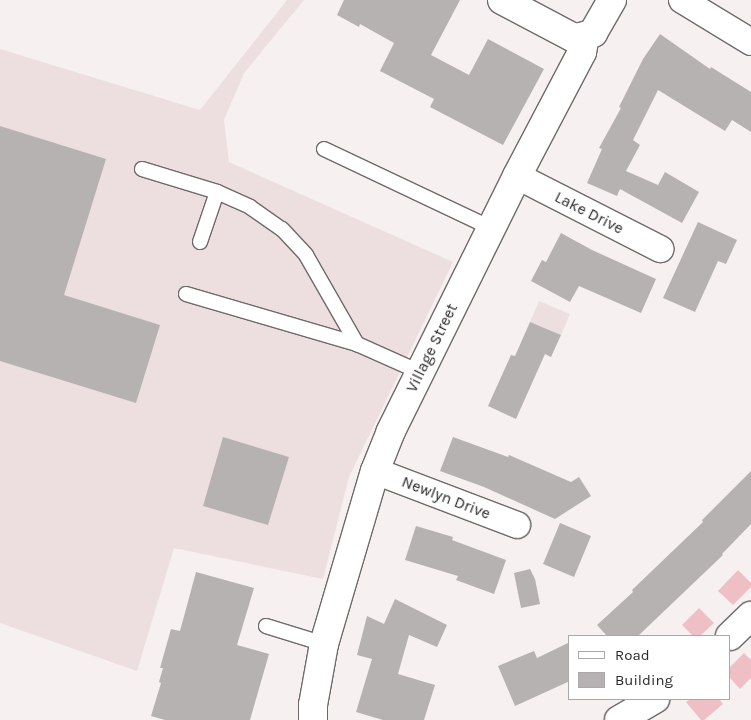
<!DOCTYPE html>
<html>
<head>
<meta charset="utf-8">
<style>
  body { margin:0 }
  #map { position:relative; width:751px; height:720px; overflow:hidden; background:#f6f0f1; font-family:Karla,sans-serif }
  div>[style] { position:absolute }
  .built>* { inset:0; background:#eddfe0 }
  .green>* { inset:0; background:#eebfc4 }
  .building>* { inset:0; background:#b7b2b2 }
  .roads { filter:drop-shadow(1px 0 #6f6a6a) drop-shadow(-1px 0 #6f6a6a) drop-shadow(0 1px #6f6a6a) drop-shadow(0 -1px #6f6a6a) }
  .service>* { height:14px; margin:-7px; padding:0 7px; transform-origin:7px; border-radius:7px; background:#fff }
  .minor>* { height:26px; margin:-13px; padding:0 13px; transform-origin:13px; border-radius:13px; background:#fff }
  .tertiary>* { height:28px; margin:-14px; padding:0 14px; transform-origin:14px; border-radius:14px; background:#fff }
  .trunk>* { height:28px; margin:-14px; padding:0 14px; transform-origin:14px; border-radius:14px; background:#fff }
  span { translate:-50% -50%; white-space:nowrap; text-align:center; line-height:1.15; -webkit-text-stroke:4.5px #fff; paint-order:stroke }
  .street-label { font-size:16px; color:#2b2929 }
  .legend { position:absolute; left:568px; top:635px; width:162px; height:65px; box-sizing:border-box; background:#fff; border:1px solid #aaa9a9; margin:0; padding:6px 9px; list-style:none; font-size:15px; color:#2b2929 }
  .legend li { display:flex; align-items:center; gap:10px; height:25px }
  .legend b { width:25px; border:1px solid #aaa9a9 }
</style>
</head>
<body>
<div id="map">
  <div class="built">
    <div style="clip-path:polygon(287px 0,304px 0,244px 73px,224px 120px,229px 162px,453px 262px,349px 477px,323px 579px,174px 548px,137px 671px,0 623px,0 49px,200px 110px)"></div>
    <div style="clip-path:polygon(539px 301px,570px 314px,561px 335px,530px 322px)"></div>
  </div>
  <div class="green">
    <div style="clip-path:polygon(738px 570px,751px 583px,751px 587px,733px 605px,718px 591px)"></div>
    <div style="clip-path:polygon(699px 608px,714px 623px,700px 636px,693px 636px,682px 625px)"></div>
    <div style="clip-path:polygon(744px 653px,751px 660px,751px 678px,740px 689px,730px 678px,730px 667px)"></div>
    <div style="clip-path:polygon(691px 699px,719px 699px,723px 704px,704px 720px,701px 720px,686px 702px)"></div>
  </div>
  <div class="building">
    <div style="clip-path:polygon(344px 0,460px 0,431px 55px,469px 75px,488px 39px,544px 69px,503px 145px,430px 107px,434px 99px,380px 71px,394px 43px,360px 24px,359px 27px,337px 15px)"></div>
    <div style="clip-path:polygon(660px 34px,710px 69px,711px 67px,751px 92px,751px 132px,732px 120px,725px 131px,658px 90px,633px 140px,640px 145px,626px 171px,658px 185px,665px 172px,699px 192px,682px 223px,620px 189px,617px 196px,587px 183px,602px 149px,599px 148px,621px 108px,619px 107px,643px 59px)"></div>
    <div style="clip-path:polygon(0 126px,106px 159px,64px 295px,160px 325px,136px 403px,0 361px)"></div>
    <div style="clip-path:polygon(698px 222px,737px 240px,726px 264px,718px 261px,695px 312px,663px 298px)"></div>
    <div style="clip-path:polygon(561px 233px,592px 250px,656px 279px,641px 313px,579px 286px,570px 302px,531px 281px,542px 260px,546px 262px)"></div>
    <div style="clip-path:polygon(530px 322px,561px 335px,551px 357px,545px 354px,516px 419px,488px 406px,511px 355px,515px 356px)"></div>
    <div style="clip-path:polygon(223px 437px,289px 457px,268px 525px,203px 506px)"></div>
    <div style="clip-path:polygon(453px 437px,508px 457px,509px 455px,571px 482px,579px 477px,591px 496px,555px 519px,484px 487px,440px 471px)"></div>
    <div style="clip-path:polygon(751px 471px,751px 524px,722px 554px,723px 555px,638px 636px,607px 636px,597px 625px,633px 592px,632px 590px,703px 522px,702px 520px)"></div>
    <div style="clip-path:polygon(560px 523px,591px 536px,574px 577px,543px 564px)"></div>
    <div style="clip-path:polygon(416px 526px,453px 537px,452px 540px,506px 560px,494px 594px,456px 580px,458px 576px,405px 560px)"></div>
    <div style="clip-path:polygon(530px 569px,535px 579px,540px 604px,521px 608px,514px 573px)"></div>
    <div style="clip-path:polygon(196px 572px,254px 588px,237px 645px,269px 654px,250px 720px,165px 720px,151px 716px,161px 683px,159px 682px,163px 668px,160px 668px,171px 629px,180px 631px)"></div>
    <div style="clip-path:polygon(395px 599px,447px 625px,437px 647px,409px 635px,398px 674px,435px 685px,424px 720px,383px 720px,356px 712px,372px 659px,357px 655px,367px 616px,384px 624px)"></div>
    <div style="clip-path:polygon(570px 642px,570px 681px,515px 706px,498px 666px,534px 651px,537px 658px)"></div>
  </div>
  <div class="roads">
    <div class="service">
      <div style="left:324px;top:149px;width:185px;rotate:25.3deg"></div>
      <div style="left:142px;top:169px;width:78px;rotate:17deg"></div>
      <div style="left:217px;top:192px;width:36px;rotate:24deg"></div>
      <div style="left:250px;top:207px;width:39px;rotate:35deg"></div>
      <div style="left:282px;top:229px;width:35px;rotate:47deg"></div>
      <div style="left:306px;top:255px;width:103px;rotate:60.2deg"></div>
      <div style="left:200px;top:242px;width:53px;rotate:-71.2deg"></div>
      <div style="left:186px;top:294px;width:178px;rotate:16.3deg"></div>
      <div style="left:357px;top:344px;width:69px;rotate:24deg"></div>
      <div style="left:266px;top:626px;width:61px;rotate:17.2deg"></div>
    </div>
    <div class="minor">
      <div style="left:682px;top:0;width:81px;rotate:31.3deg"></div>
      <div style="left:517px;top:176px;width:161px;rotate:27deg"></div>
      <div style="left:375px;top:471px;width:152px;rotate:20.8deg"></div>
    </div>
    <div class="tertiary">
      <div style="left:502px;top:0;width:81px;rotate:27.8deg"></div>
      <div style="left:574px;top:38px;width:11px;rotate:-10deg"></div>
      <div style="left:585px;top:36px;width:9px;rotate:-21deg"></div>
      <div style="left:593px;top:33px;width:38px;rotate:-60deg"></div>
      <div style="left:313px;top:720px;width:15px;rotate:-90deg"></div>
      <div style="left:313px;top:705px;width:62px;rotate:-79.8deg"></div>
      <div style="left:324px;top:644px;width:180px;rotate:-73.6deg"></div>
      <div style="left:375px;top:471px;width:43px;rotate:-68.2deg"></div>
      <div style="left:391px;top:431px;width:284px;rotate:-63.7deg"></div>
      <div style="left:517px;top:176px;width:140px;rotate:-62.3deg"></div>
      <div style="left:582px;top:52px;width:16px;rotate:-79deg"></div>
    </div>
    <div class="trunk">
      <div style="left:730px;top:636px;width:29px;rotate:-44deg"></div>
      <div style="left:619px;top:720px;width:42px;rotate:-30.3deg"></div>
    </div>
  </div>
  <div class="street-label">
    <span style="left:589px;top:213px;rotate:27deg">Lake Drive</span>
    <span style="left:432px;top:348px;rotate:-64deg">Village Street</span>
    <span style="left:446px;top:498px;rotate:21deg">Newlyn Drive</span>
  </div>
  <ul class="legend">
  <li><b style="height:6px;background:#fff"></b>Road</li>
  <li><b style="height:14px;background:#b7b2b2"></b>Building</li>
  </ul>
</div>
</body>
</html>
